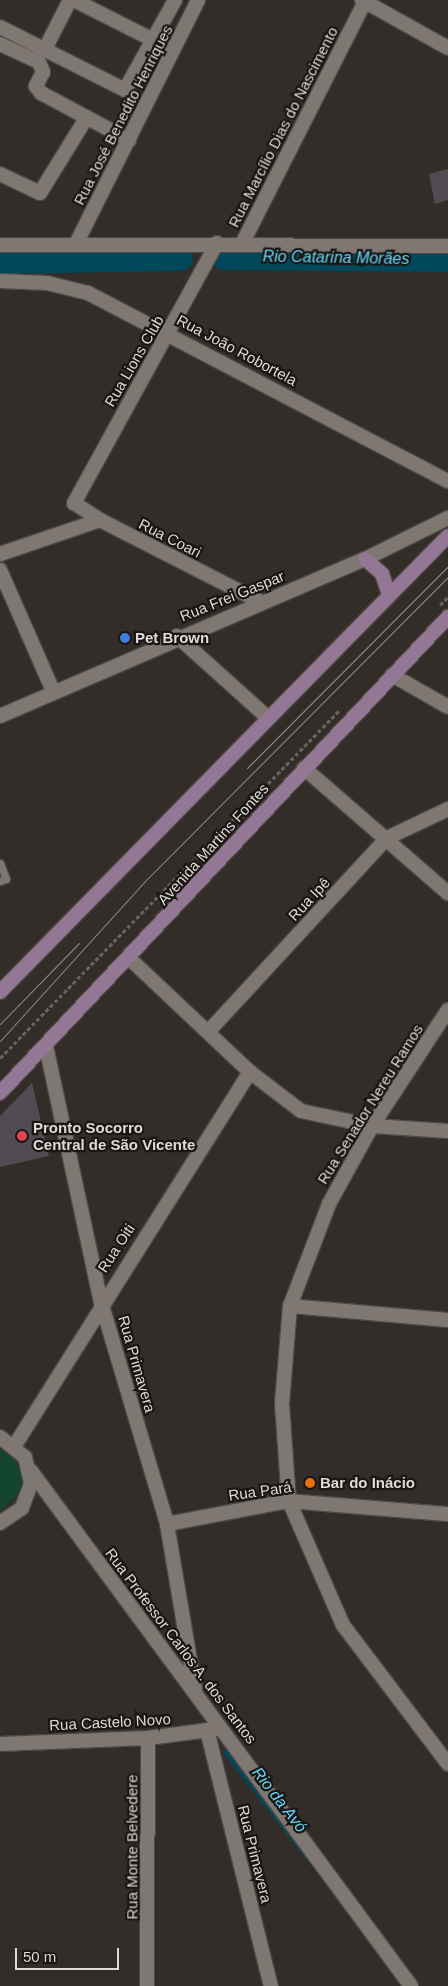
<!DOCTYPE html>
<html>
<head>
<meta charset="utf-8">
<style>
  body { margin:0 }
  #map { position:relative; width:448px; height:1986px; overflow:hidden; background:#332d29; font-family:Helvetica,sans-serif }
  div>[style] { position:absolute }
  .green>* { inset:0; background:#13452e }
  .stream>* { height:4.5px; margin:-2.25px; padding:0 2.25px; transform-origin:2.25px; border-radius:2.25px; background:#01485a }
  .river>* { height:25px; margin:-12.5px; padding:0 12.5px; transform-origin:12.5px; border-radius:12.5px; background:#01485a }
  .building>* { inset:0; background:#514c51 }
  .path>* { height:2.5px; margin-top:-1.25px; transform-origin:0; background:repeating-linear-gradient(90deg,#68635f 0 4px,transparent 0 6.5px) }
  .roads { filter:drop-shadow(1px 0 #4e4944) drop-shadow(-1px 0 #4e4944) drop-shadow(0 1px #4e4944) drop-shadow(0 -1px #4e4944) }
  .service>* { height:7px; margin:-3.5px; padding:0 3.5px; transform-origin:3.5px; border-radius:3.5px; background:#7e7772 }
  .minor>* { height:14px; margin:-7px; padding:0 7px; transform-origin:7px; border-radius:7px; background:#7e7772 }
  .tertiary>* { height:14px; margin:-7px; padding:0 7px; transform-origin:7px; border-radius:7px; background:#7e7772 }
  .secondary>* { height:14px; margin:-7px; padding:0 7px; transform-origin:7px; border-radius:7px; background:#937794 }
  .tram>* { height:1px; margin:-0.5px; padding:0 0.5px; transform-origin:0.5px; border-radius:0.5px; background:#96928e }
  .dots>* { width:14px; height:14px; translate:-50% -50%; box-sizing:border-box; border:2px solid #191614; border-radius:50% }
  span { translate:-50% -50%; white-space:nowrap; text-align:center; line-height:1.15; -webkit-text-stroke:4.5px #191614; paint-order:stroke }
  .street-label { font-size:15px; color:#dedad7 }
  .poi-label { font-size:15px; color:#dedad7; font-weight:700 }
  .left { translate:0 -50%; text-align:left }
  .water-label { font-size:16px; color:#64d7fb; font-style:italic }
  .scale { position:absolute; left:15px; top:1948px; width:104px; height:22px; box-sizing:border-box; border:2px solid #dedad7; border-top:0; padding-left:6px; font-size:15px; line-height:18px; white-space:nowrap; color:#dedad7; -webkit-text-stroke:4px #191614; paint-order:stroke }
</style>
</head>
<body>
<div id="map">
  <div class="green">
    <div style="clip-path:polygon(0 1449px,16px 1461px,22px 1477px,19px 1494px,0 1511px)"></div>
  </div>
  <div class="stream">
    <div style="left:226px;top:1752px;width:132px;rotate:52.1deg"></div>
  </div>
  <div class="river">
    <div style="left:224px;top:257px;width:224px;rotate:0.5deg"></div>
    <div style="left:0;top:261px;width:180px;rotate:-1deg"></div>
  </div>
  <div class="building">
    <div style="clip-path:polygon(448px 169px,448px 200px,435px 204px,429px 174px)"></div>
    <div style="clip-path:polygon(32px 1083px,49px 1156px,0 1167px,0 1116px)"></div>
  </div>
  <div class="path">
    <div style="left:440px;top:605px;width:11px;rotate:-45deg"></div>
    <div style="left:0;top:1058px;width:487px;rotate:-45.7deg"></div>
  </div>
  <div class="roads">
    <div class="service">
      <div style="left:0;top:863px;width:17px;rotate:69deg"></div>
      <div style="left:6px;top:879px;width:6px;rotate:162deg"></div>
    </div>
    <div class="minor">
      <div style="left:74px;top:0;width:111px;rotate:26.8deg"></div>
      <div style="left:362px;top:0;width:98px;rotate:29.2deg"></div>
      <div style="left:0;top:27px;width:140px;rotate:26.7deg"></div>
      <div style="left:125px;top:90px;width:103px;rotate:-60.9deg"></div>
      <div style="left:0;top:44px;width:43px;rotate:24.8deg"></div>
      <div style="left:39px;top:62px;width:11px;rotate:68deg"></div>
      <div style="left:43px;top:72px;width:16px;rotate:117deg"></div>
      <div style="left:36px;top:86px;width:9px;rotate:54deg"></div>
      <div style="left:41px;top:93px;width:100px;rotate:28.1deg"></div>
      <div style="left:45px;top:49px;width:55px;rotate:-63deg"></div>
      <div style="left:0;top:174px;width:44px;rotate:25.4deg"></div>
      <div style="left:40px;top:193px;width:89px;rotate:-58.3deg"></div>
      <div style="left:243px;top:242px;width:271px;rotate:-63.1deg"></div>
      <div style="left:217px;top:243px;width:297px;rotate:118.8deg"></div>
      <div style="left:74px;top:503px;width:31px;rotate:33deg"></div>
      <div style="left:100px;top:520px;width:181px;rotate:27deg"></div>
      <div style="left:76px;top:244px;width:273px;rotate:-63.4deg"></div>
      <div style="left:0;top:245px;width:448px;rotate:0.1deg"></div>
      <div style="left:0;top:281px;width:47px;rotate:2.4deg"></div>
      <div style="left:47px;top:283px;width:42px;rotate:13.7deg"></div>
      <div style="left:88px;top:293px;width:406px;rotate:27.6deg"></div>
      <div style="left:0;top:554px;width:106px;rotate:-18.8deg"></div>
      <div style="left:0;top:570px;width:134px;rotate:66.3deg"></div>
      <div style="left:177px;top:636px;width:120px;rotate:42deg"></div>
      <div style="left:392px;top:675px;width:64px;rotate:29.7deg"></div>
      <div style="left:304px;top:768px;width:191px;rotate:41deg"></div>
      <div style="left:448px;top:1010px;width:139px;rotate:123.2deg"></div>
      <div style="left:372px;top:1126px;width:89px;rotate:118.9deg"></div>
      <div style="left:329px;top:1204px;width:109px;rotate:110.9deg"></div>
      <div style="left:290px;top:1306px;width:98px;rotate:94.7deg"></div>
      <div style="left:282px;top:1404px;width:97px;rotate:85.9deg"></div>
      <div style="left:289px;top:1501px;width:135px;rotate:66.5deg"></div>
      <div style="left:343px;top:1625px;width:174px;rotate:52.9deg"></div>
      <div style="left:208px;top:1032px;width:264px;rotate:-47.3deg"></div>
      <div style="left:387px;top:838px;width:68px;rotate:-25.4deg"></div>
      <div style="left:46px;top:1046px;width:262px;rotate:77.9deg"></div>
      <div style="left:101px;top:1302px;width:232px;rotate:73.4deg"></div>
      <div style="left:167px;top:1524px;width:168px;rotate:80.4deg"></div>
      <div style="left:290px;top:1306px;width:159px;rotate:5.1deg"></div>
      <div style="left:31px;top:1471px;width:640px;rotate:53.58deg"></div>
      <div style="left:167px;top:1524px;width:124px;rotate:-10.7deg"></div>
      <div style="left:289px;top:1501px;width:160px;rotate:4.7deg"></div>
      <div style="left:207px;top:1730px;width:264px;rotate:76deg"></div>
      <div style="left:0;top:1744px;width:148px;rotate:-2.3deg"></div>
      <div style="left:148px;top:1738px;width:69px;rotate:-7.5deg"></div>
      <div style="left:147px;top:1986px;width:248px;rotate:-89.8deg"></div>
    </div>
    <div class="tertiary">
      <div style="left:0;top:716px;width:397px;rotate:-23.3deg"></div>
      <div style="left:365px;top:559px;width:93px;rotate:-26.3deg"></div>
      <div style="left:130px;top:959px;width:165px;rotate:43.3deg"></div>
      <div style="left:250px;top:1072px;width:64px;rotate:37.4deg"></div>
      <div style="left:301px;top:1111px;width:73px;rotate:11.9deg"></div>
      <div style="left:372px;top:1126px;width:76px;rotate:3.8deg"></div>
      <div style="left:0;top:1437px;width:32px;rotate:39deg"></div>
      <div style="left:25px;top:1457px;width:28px;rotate:77deg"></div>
      <div style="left:31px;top:1484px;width:26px;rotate:111deg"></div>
      <div style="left:22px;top:1508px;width:27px;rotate:146deg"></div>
      <div style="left:15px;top:1445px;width:441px;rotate:-57.8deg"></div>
    </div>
    <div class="secondary">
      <div style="left:365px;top:559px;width:23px;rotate:41deg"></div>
      <div style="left:382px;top:574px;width:21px;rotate:71deg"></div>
      <div style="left:0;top:992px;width:639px;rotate:-45.51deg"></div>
      <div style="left:0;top:1093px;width:654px;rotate:-46.74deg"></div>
    </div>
  </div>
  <div class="tram">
    <div style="left:247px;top:768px;width:285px;rotate:-45.1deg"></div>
    <div style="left:0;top:1024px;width:113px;rotate:-45.7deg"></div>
    <div style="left:0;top:1041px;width:220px;rotate:-47.8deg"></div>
    <div style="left:148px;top:878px;width:425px;rotate:-45.1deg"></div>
  </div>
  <div class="dots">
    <div style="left:125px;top:638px;background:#3f7fe0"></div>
    <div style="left:22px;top:1136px;background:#e0444e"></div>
    <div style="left:310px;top:1483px;background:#e8710a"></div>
  </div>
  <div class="street-label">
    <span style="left:123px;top:115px;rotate:-63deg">Rua José Benedito Henriques</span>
    <span style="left:283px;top:127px;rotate:-63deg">Rua Marcílio Dias do Nascimento</span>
    <span style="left:237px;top:350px;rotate:28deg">Rua João Robortela</span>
    <span style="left:134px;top:361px;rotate:-60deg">Rua Lions Club</span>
    <span style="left:170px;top:538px;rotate:27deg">Rua Coari</span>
    <span style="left:232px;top:596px;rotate:-22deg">Rua Frei Gaspar</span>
    <span style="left:213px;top:844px;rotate:-48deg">Avenida Martins Fontes</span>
    <span style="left:309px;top:899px;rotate:-47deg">Rua Ipê</span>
    <span style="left:370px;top:1104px;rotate:-58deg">Rua Senador Nereu Ramos</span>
    <span style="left:116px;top:1248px;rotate:-57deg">Rua Oiti</span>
    <span style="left:137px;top:1364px;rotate:74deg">Rua Primavera</span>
    <span style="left:260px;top:1491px;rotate:-8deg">Rua Pará</span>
    <span style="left:181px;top:1646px;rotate:53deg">Rua Professor Carlos A. dos Santos</span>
    <span style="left:110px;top:1722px;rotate:-3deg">Rua Castelo Novo</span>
    <span style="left:132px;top:1847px;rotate:-90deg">Rua Monte Belvedere</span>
    <span style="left:255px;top:1854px;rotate:76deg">Rua Primavera</span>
  </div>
  <div class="poi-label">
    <span class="left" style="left:135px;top:638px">Pet Brown</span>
    <span class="left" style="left:33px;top:1136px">Pronto Socorro<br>Central de São Vicente</span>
    <span class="left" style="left:320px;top:1483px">Bar do Inácio</span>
  </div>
  <div class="water-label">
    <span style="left:336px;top:258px;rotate:1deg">Rio Catarina Morães</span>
    <span style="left:279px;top:1800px;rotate:52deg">Rio da Avó</span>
  </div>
  <div class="scale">50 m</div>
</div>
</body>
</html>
